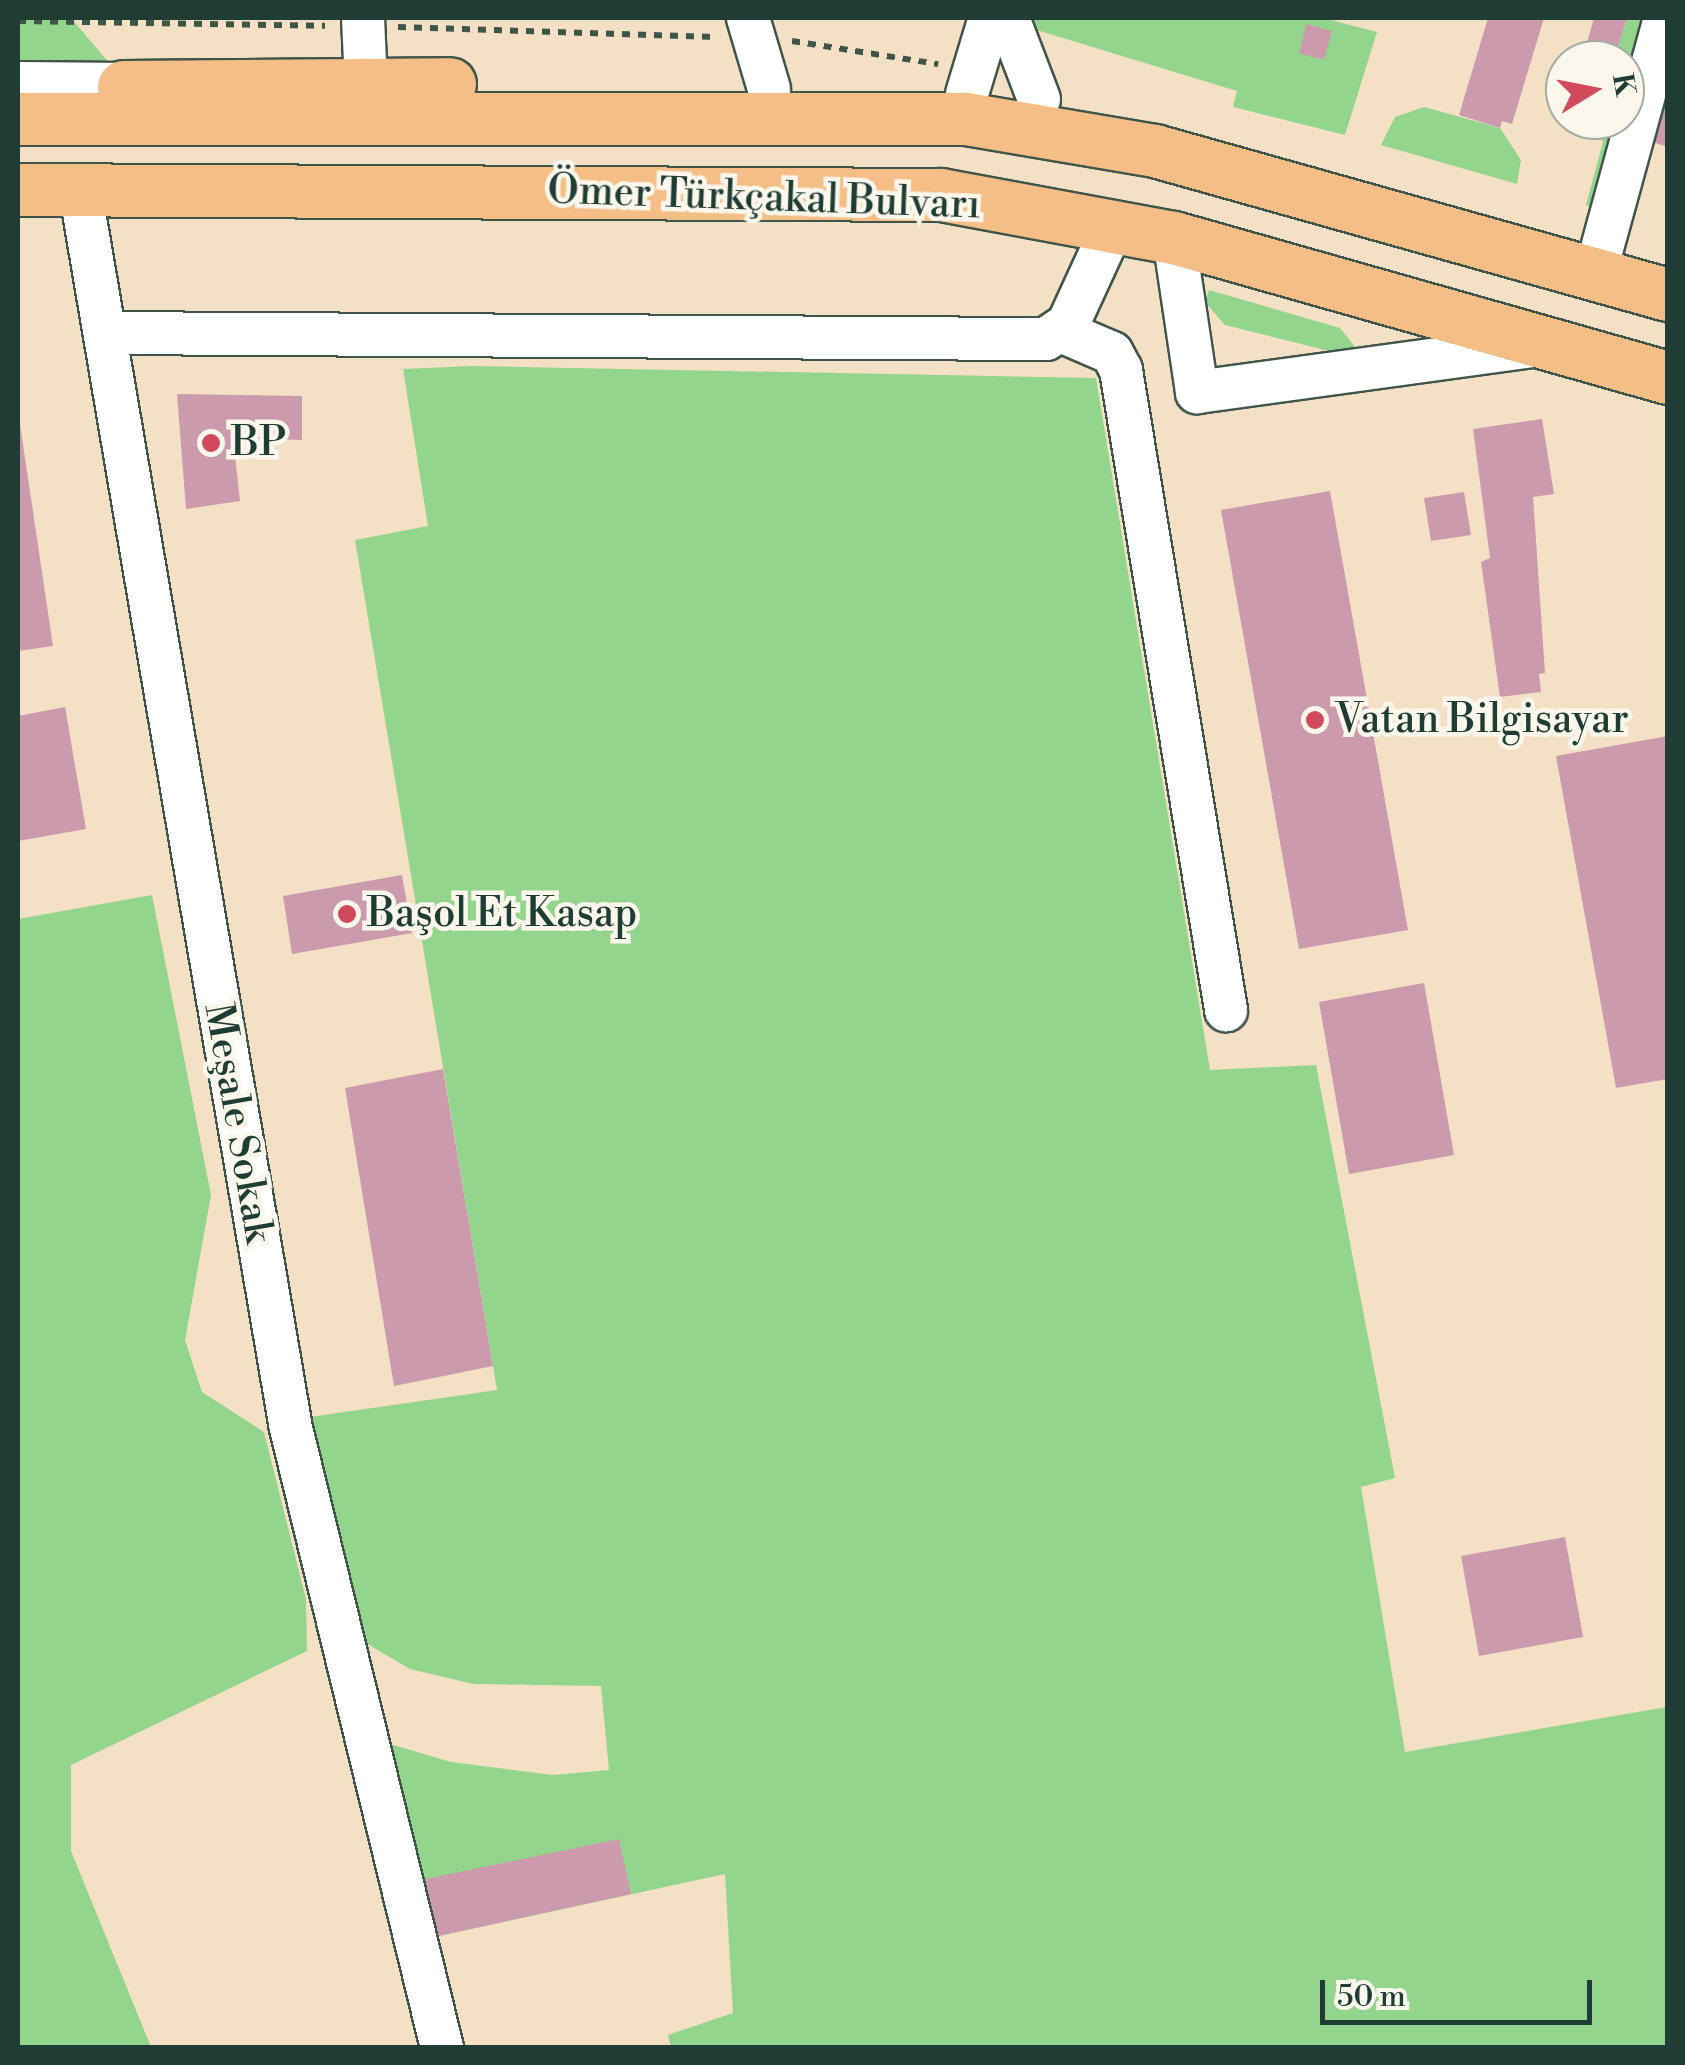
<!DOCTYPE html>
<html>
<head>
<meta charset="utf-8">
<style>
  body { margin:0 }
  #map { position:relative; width:1685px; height:2065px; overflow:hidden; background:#f4e0c5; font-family:"Libre Bodoni",serif }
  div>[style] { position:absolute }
  .green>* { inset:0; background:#94d58d }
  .building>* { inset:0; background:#cb9bad }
  .path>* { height:6px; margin-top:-3px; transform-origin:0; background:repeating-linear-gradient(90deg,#3f554a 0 8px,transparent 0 16px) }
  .roads { filter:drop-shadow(2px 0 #3f554a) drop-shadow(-2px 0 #3f554a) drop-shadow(0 2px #3f554a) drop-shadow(0 -2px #3f554a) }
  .minor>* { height:42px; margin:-21px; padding:0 21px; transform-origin:21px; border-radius:21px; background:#fff }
  .major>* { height:52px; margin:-26px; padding:0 26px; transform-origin:26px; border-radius:26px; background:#f6be87 }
  .dots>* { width:28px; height:28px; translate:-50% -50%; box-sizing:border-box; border:5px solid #fbf7ec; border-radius:50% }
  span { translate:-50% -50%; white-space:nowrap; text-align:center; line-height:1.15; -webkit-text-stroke:9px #fbf7ec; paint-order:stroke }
  .street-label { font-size:40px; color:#1f3d34 }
  .poi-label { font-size:40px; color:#1f3d34 }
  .left { translate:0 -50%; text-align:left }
  .frame { position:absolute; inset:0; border:20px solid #1f3d34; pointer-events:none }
  .north { position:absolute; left:1545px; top:40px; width:100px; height:100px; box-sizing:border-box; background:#fbf7ec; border:2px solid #a3ada2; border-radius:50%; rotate:80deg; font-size:28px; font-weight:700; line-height:40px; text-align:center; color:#1f3d34 }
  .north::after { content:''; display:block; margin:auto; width:35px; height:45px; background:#d1495b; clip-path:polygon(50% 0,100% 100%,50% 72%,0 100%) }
  .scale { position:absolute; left:1320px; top:1980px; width:272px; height:45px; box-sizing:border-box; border:5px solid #1f3d34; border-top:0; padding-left:12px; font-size:30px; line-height:35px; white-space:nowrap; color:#1f3d34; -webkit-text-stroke:8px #fbf7ec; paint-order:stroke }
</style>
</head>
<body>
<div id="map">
  <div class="green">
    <div style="clip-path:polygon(18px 18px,71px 18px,127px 84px,18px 83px)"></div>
    <div style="clip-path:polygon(997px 18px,1323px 18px,1377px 32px,1345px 135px,1233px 107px,1237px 91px)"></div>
    <div style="clip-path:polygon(1627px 18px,1647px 18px,1625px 93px,1625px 60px,1614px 60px)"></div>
    <div style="clip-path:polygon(1424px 107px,1500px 128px,1521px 160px,1517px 184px,1381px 145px,1395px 117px)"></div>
    <div style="clip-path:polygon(1592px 120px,1617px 120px,1592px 208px,1586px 205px,1603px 142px)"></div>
    <div style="clip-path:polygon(1209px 290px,1340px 328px,1356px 348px,1345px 355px,1225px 325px,1205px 302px)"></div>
    <div style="clip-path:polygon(471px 366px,1096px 378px,1210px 1070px,1316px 1065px,1395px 1478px,1361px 1487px,1405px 1752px,1667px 1707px,1667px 2047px,671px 2047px,668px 2035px,733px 2013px,725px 1874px,434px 1937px,390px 1744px,451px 1762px,553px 1775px,609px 1770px,601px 1686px,473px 1684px,410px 1669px,364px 1642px,310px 1417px,497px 1390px,355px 540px,428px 526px,403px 369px)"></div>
    <div style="clip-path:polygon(152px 895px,211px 1195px,185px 1340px,202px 1392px,264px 1432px,306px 1599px,307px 1651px,71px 1765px,71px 1851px,151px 2047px,18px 2047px,18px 919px)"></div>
  </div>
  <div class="building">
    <div style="clip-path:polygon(1488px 18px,1544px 18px,1512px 124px,1502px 121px,1500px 128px,1459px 115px)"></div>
    <div style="clip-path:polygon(1594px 18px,1627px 18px,1614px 60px,1582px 60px)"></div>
    <div style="clip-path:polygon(1306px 24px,1332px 31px,1324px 60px,1299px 53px)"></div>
    <div style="clip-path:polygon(1668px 82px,1668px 147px,1649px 141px)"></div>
    <div style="clip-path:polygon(177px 394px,302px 396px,302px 440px,233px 438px,240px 501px,186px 509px)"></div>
    <div style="clip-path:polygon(18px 411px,53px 646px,18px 651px)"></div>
    <div style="clip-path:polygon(1542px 419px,1554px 494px,1533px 497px,1545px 673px,1539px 674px,1541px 692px,1500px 697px,1481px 562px,1490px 558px,1473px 429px)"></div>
    <div style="clip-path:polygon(1330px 491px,1408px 930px,1299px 949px,1221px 510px)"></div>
    <div style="clip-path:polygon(1464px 492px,1471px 535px,1431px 541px,1424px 498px)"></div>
    <div style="clip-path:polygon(65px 707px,86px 829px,18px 841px,18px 716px)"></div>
    <div style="clip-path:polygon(1668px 736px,1668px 1079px,1616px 1088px,1556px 756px)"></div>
    <div style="clip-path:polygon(402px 875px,412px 933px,292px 954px,283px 896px)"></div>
    <div style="clip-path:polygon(1424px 983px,1454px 1155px,1349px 1174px,1319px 1002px)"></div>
    <div style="clip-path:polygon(443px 1069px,493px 1366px,394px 1386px,345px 1088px)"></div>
    <div style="clip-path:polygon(1565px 1537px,1583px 1637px,1479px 1656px,1461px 1556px)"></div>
    <div style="clip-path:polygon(619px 1839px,631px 1894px,434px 1937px,421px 1880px)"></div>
  </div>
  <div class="path">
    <div style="left:18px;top:21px;width:307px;rotate:0.9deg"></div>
    <div style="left:398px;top:27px;width:317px;rotate:1.8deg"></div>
    <div style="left:792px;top:41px;width:148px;rotate:9deg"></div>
  </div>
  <div class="roads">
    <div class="minor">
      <div style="left:363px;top:18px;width:65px;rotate:87.4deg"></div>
      <div style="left:748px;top:18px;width:74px;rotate:73.5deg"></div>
      <div style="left:1008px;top:18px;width:87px;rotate:69.1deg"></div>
      <div style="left:18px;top:83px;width:109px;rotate:0.5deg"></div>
      <div style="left:967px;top:94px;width:79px;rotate:-73.2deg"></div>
      <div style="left:80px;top:189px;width:1257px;rotate:80.34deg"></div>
      <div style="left:291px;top:1428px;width:638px;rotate:76.31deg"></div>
      <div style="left:1174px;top:238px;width:156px;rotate:81.5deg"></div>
      <div style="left:1197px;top:392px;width:344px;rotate:-7.8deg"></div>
      <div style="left:1595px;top:274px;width:265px;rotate:-74.7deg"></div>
      <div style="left:1063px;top:332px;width:53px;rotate:23.2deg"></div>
      <div style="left:1112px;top:353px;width:19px;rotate:62deg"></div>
      <div style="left:1121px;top:370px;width:649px;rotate:80.68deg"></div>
      <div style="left:105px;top:333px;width:941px;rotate:0.37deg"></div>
      <div style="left:1046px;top:339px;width:27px;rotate:-34deg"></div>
      <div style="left:1068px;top:324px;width:110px;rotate:-65.3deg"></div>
    </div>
    <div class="major">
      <div style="left:124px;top:87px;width:326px;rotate:-0.5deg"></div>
      <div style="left:18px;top:119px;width:948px"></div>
      <div style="left:966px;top:119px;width:192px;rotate:9.6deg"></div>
      <div style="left:1155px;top:151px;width:533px;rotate:15.68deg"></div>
      <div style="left:18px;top:190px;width:923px;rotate:0.31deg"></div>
      <div style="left:941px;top:195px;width:237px;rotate:10.5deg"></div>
      <div style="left:1174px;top:238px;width:513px;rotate:15.82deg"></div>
    </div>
  </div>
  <div class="dots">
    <div style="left:211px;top:443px;background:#d1495b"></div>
    <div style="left:1315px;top:720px;background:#d1495b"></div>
    <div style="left:347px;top:914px;background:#d1495b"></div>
  </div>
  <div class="street-label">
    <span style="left:764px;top:198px;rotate:2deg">Ömer Türkçakal Bulvarı</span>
    <span style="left:238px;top:1123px;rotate:80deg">Meşale Sokak</span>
  </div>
  <div class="poi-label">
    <span class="left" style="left:231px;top:443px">BP</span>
    <span class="left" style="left:1335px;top:720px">Vatan Bilgisayar</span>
    <span class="left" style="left:367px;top:914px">Başol Et Kasap</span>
  </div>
  <div class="frame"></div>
  <div class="north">K</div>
  <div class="scale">50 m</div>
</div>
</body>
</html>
